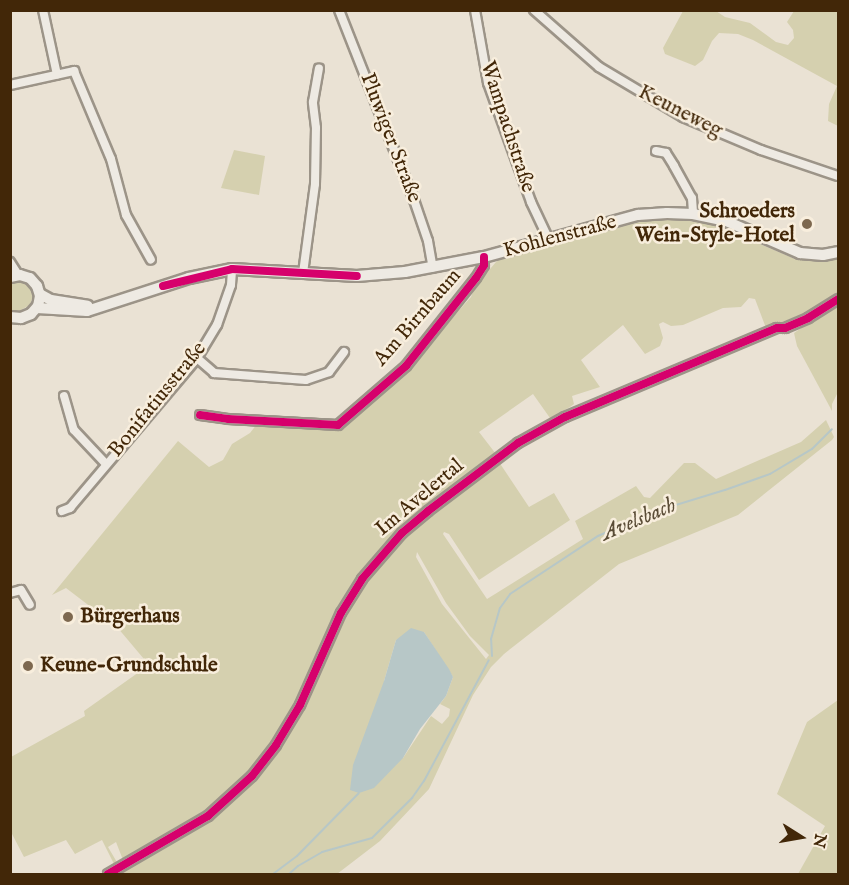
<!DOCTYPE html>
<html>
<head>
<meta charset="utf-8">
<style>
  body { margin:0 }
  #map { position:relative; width:849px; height:885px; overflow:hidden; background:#eae2d4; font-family:"IM FELL English",serif }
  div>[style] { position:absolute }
  .green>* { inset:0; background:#d5d0af }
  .water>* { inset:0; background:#b7c7c7 }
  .stream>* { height:2px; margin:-1px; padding:0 1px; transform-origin:1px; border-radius:1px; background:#b7c7c7 }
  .roads { filter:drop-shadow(2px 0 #9c9488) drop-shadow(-2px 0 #9c9488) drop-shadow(0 2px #9c9488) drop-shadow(0 -2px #9c9488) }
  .minor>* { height:8px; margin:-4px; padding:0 4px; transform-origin:4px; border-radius:4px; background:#eeeae3 }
  .secondary>* { height:10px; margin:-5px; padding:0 5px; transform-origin:5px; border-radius:5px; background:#eeeae3 }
  .cycleway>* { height:8px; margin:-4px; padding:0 4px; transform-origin:4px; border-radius:4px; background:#d6006c }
  .dots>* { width:16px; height:16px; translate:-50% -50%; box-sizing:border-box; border:3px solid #f8eedd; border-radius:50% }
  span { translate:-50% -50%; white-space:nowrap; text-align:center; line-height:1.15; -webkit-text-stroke:5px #f8eedd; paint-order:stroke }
  .street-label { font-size:21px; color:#422708 }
  .poi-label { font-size:21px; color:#422708; font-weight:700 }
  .right { translate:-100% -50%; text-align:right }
  .left { translate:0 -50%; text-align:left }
  .water-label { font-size:22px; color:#5a4c36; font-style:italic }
  .frame { position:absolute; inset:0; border:12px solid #422708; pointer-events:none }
  .north { position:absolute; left:771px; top:807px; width:60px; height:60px; -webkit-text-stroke:4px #f8eedd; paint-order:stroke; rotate:101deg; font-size:16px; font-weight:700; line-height:24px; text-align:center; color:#422708 }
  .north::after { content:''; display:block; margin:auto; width:21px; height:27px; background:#422708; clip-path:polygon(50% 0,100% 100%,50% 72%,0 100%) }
</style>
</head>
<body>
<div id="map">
  <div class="green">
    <div style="clip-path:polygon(683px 11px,716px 11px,725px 17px,750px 23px,776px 42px,788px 45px,794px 38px,793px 30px,787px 22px,794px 11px,838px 11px,838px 126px,828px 121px,829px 104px,837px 86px,753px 40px,738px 34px,719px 33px,712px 41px,703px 60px,695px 66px,665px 54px,663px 48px)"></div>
    <div style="clip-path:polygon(234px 150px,265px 156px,259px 195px,221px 188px)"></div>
    <div style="clip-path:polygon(evenodd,677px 219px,715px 225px,795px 259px,817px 261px,838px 258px,838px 293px,806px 313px,766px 328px,755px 299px,749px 298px,741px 307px,723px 308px,683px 325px,671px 326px,663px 322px,659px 324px,663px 338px,660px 346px,645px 354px,623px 325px,581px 360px,600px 387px,572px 396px,574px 404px,570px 407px,550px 418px,533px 394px,479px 432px,496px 454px,439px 499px,447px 502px,499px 462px,529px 507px,554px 493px,570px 520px,479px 580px,449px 534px,444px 532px,443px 534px,487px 599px,583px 539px,575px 521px,636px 486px,644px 497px,650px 498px,684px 463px,695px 463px,716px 479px,801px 442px,826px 420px,834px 437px,832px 440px,738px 515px,619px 564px,504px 654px,491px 667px,473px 695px,429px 789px,380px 841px,337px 874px,114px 874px,195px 830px,255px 779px,281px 743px,205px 814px,123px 860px,116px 842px,108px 847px,118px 864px,115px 866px,102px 840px,75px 854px,66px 840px,24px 857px,11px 832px,11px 757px,85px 716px,84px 711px,149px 665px,117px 627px,66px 588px,52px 595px,178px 441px,209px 467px,223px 460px,232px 444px,250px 433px,257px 424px,330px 430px,337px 429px,402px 374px,471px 297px,474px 288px,496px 262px,507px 255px,598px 232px,649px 220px,677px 219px,417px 552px,446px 603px,470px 636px,489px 655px,486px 659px,442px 604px,416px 557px,417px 552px,677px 219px,424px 632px,453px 677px,446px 696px,440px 704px,450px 709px,449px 716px,442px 724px,431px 716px,403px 758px,384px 681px,396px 640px,424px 632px)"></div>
    <div style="clip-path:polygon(18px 280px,30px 287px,33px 296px,30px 305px,17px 312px,11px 310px,11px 282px)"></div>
    <div style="clip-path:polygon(838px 303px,838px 392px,832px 404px,832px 411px,797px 346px,794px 333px)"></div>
    <div style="clip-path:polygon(838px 700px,838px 874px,798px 874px,825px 826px,777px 794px,807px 722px)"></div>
  </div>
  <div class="water">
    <div style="clip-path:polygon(411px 628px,424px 632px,449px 669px,453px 677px,446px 696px,420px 729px,403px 758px,374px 788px,359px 793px,350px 790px,353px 765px,384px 681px,396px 640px)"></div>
  </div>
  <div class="stream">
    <div style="left:492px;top:656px;width:17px;rotate:-93deg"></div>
    <div style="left:491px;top:639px;width:32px;rotate:-74deg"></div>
    <div style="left:500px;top:608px;width:17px;rotate:-54deg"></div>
    <div style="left:510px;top:594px;width:105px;rotate:-33.4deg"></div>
    <div style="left:598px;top:536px;width:60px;rotate:-23.6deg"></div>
    <div style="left:653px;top:512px;width:75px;rotate:-17deg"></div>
    <div style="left:725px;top:490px;width:48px;rotate:-19.6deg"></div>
    <div style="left:770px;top:474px;width:49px;rotate:-30.8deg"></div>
    <div style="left:812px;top:449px;width:28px;rotate:-45deg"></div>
    <div style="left:273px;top:874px;width:30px;rotate:-37deg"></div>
    <div style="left:297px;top:856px;width:88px;rotate:-45.5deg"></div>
    <div style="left:289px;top:874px;width:12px;rotate:-42deg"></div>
    <div style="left:298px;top:866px;width:28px;rotate:-30deg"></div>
    <div style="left:322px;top:852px;width:52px;rotate:-15.6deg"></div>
    <div style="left:372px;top:838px;width:57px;rotate:-45deg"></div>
    <div style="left:412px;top:798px;width:21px;rotate:-55deg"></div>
    <div style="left:424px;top:781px;width:137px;rotate:-61.8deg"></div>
  </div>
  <div class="roads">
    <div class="minor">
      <div style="left:43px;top:10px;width:66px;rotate:77.8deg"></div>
      <div style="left:339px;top:10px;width:204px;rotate:68.5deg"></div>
      <div style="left:414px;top:200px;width:43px;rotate:71.1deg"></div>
      <div style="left:428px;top:241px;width:27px;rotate:80deg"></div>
      <div style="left:475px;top:10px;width:74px;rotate:79.9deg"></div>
      <div style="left:488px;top:83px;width:127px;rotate:70.1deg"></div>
      <div style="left:531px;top:202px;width:42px;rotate:64.7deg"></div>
      <div style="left:534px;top:10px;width:86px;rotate:41.2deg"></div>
      <div style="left:599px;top:67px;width:98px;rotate:30.8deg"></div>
      <div style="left:683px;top:117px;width:85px;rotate:22.9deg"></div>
      <div style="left:761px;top:150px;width:81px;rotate:18.7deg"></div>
      <div style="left:10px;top:85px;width:66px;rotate:-12.3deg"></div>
      <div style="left:74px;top:71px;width:95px;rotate:67.2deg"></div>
      <div style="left:111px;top:159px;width:58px;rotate:75deg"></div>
      <div style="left:126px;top:215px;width:51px;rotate:60.9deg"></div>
      <div style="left:656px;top:151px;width:10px;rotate:11deg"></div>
      <div style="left:666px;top:153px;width:15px;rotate:58deg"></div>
      <div style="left:674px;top:166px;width:37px;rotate:61deg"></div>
      <div style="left:692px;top:198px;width:16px;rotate:86deg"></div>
      <div style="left:10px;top:262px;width:15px;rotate:58deg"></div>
      <div style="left:303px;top:273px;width:90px;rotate:-82.3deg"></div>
      <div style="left:315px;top:184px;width:56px;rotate:-89deg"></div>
      <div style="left:316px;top:128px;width:26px;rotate:-97deg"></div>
      <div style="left:313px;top:102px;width:34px;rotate:-80deg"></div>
      <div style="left:197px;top:358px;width:23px;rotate:41deg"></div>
      <div style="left:214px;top:373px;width:92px;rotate:4.4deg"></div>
      <div style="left:306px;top:380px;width:24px;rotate:-19deg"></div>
      <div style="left:329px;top:372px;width:25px;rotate:-53deg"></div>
      <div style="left:64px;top:396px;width:35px;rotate:74deg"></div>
      <div style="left:74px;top:430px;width:47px;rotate:46.7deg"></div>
      <div style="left:200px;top:415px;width:28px;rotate:8deg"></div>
      <div style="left:228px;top:419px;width:110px;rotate:3.1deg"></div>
      <div style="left:338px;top:425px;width:90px;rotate:-40.9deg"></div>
      <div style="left:406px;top:366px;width:112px;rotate:-51.5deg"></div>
      <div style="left:476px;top:278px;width:15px;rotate:-58deg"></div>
      <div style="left:484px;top:265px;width:8px;rotate:-90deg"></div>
      <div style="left:62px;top:511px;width:9px;rotate:-21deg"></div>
      <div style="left:70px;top:508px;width:197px;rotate:-49.7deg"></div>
      <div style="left:197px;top:358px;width:39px;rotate:-59deg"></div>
      <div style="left:217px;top:325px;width:42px;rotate:-70.7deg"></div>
      <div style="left:231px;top:285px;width:16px;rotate:-86deg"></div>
      <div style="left:10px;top:593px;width:11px;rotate:-15deg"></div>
      <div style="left:21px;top:590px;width:17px;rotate:59deg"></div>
      <div style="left:108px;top:874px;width:116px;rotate:-30.1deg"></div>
      <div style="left:208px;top:816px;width:59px;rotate:-42.3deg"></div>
      <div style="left:252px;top:776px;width:39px;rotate:-52deg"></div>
      <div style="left:276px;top:745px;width:47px;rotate:-59deg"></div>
      <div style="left:300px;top:705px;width:101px;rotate:-66deg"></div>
      <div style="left:341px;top:613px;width:40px;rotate:-58deg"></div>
      <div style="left:362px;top:579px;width:61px;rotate:-49deg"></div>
      <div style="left:402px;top:533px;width:34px;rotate:-40deg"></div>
      <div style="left:428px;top:511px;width:113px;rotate:-37.1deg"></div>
      <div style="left:518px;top:443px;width:54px;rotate:-29deg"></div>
      <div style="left:565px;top:417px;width:230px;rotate:-22.8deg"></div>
      <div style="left:777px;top:328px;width:8px"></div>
      <div style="left:785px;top:328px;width:25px;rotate:-23deg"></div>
      <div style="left:808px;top:318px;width:36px;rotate:-32deg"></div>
    </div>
    <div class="secondary">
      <div style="left:10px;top:277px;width:10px;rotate:-11deg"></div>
      <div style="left:20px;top:275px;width:10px;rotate:17deg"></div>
      <div style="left:30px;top:278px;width:11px;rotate:49deg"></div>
      <div style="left:37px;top:286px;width:10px;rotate:73deg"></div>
      <div style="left:40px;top:296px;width:10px;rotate:101deg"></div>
      <div style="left:38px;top:306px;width:11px;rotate:131deg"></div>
      <div style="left:31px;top:314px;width:11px;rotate:158deg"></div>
      <div style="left:21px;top:318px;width:11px;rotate:-175deg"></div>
      <div style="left:40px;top:294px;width:13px;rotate:29deg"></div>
      <div style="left:51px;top:300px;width:37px;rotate:9deg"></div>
      <div style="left:37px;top:308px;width:50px;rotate:3.4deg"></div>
      <div style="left:87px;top:311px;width:107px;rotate:-17.9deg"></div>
      <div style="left:189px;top:278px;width:44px;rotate:-11.8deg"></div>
      <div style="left:232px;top:269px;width:125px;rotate:3.2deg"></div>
      <div style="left:357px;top:276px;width:48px;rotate:-4.8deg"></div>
      <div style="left:405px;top:272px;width:80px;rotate:-10.8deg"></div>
      <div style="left:484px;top:257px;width:160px;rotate:-15.3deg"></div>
      <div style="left:638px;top:215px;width:29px;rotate:-4deg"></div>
      <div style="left:667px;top:213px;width:26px;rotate:2deg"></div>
      <div style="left:693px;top:214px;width:34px;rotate:12deg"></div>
      <div style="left:726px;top:221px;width:81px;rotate:23.4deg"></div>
      <div style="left:800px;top:253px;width:23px;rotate:5deg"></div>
      <div style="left:823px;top:255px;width:15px;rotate:-11deg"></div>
    </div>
  </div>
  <div class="cycleway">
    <div style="left:163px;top:286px;width:71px;rotate:-13.8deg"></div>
    <div style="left:232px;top:269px;width:125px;rotate:3.2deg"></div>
    <div style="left:200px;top:415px;width:28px;rotate:8deg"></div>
    <div style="left:228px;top:419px;width:110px;rotate:3.1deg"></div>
    <div style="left:338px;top:425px;width:90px;rotate:-40.9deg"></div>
    <div style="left:406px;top:366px;width:112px;rotate:-51.5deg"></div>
    <div style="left:476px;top:278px;width:15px;rotate:-58deg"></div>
    <div style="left:484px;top:265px;width:8px;rotate:-90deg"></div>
    <div style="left:108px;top:874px;width:116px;rotate:-30.1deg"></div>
    <div style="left:208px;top:816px;width:59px;rotate:-42.3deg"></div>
    <div style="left:252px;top:776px;width:39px;rotate:-52deg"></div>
    <div style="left:276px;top:745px;width:47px;rotate:-59deg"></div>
    <div style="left:300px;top:705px;width:101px;rotate:-66deg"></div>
    <div style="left:341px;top:613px;width:40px;rotate:-58deg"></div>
    <div style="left:362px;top:579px;width:61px;rotate:-49deg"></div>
    <div style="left:402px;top:533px;width:34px;rotate:-40deg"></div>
    <div style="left:428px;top:511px;width:113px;rotate:-37.1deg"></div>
    <div style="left:518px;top:443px;width:54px;rotate:-29deg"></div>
    <div style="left:565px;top:417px;width:230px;rotate:-22.8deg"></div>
    <div style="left:777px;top:328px;width:8px"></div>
    <div style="left:785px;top:328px;width:25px;rotate:-23deg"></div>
    <div style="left:808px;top:318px;width:36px;rotate:-32deg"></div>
  </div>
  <div class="dots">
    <div style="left:807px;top:224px;background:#7d684f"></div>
    <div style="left:68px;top:617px;background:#7d684f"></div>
    <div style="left:28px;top:666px;background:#7d684f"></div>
  </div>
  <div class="street-label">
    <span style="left:680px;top:112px;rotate:27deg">Keuneweg</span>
    <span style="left:507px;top:127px;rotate:72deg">Wampachstraße</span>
    <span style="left:390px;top:138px;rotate:69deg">Pluwiger Straße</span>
    <span style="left:560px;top:237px;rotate:-15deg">Kohlenstraße</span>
    <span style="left:418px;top:318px;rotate:-49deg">Am Birnbaum</span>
    <span style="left:158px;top:400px;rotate:-51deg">Bonifatiusstraße</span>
    <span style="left:420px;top:498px;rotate:-40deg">Im Avelertal</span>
  </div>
  <div class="poi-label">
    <span class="right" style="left:795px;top:224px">Schroeders<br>Wein-Style-Hotel</span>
    <span class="left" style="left:80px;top:617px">Bürgerhaus</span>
    <span class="left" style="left:40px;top:666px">Keune-Grundschule</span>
  </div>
  <div class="water-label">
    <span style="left:639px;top:520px;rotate:-23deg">Avelsbach</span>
  </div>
  <div class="frame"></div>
  <div class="north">N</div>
</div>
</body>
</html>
